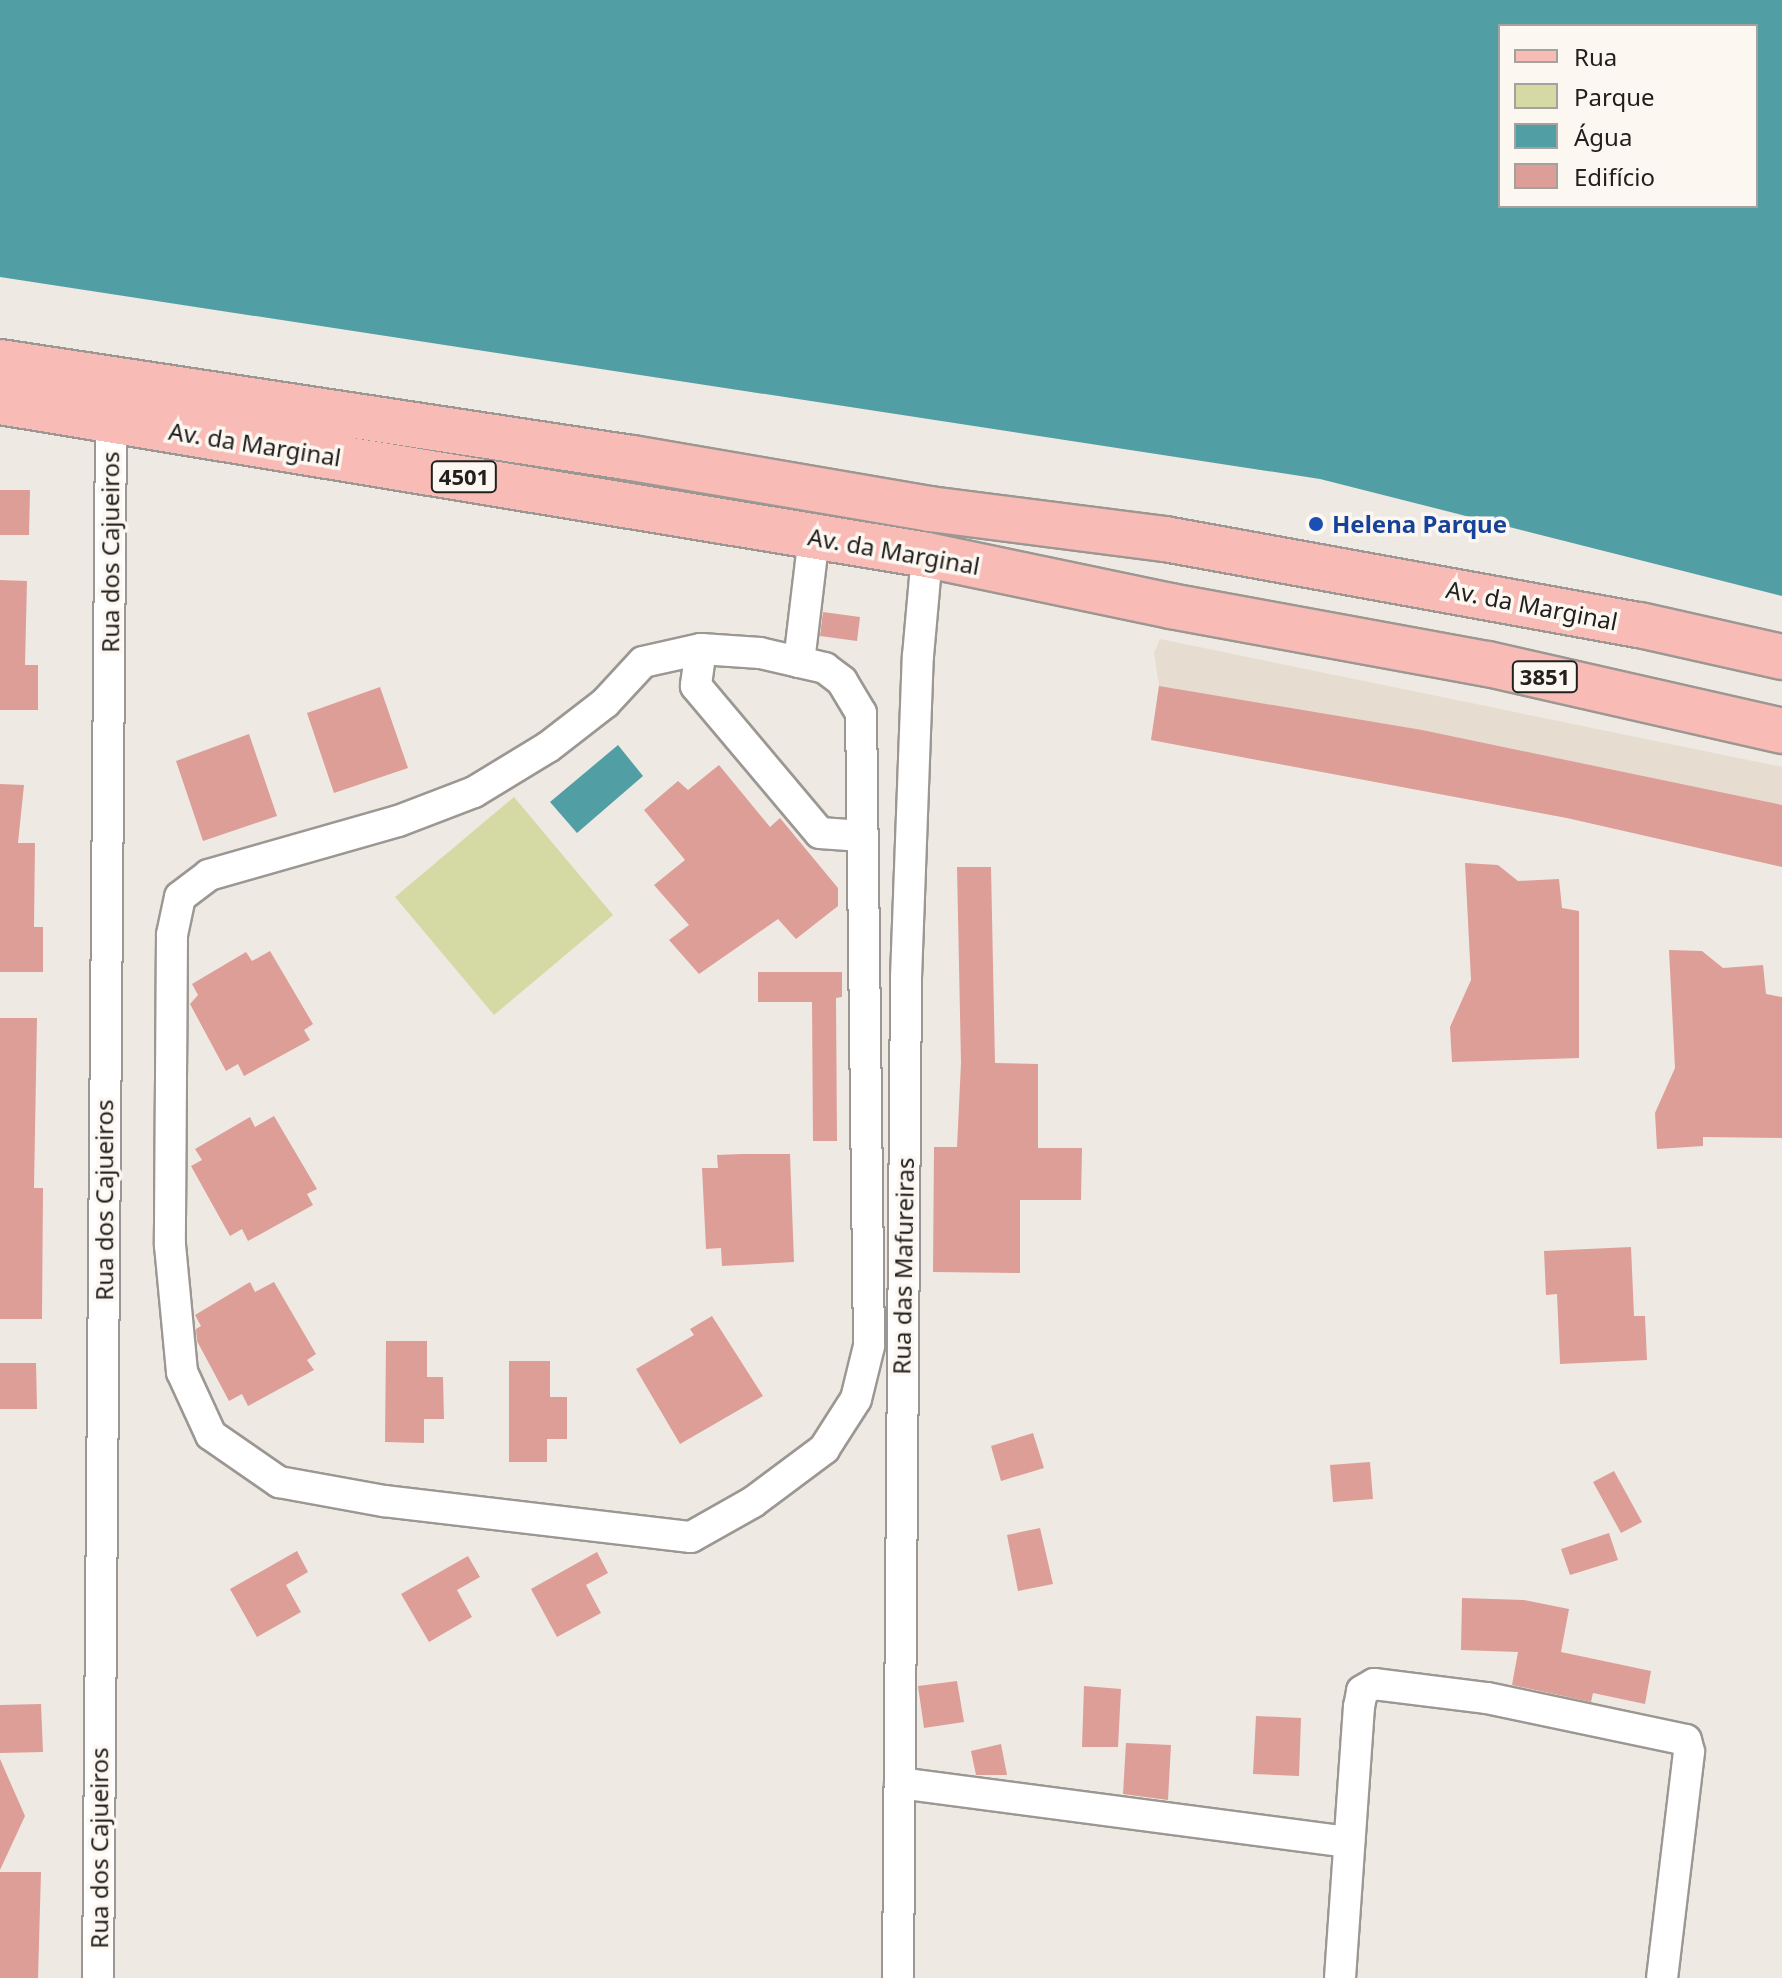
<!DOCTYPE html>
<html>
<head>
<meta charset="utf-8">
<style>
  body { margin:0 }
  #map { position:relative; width:1782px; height:1978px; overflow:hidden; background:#efe9e3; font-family:"Noto Sans",sans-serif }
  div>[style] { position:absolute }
  .built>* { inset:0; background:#e7dcd0 }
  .green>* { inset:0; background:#d5daa5 }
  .water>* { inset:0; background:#519fa4 }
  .building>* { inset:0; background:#dd9e98 }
  .roads { filter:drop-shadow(2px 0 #9c9792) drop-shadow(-2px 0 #9c9792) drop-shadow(0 2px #9c9792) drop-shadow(0 -2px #9c9792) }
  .minor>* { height:30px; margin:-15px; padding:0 15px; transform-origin:15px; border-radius:15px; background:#fff }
  .primary>* { height:44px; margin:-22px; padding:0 22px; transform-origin:22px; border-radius:22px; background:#f8bbb5 }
  .dots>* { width:22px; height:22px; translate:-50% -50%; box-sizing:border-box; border:4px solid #fcf7f1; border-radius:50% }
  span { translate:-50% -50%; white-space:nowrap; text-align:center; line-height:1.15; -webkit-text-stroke:7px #fcf7f1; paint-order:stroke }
  .shield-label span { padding:2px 6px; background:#fcf7f1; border:2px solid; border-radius:6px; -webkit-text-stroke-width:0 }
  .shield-label { font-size:22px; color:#22201e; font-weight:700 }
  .street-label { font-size:24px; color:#22201e }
  .transit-label { font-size:24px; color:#164399; font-weight:700 }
  .left { translate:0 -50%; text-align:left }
  .legend { position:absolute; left:1498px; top:24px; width:260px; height:184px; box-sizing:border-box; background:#fcf7f1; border:2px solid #a5a19d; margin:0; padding:10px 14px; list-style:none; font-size:24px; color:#22201e }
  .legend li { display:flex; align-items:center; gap:16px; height:40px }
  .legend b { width:40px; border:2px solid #a5a19d }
</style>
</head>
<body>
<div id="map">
  <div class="built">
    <div style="clip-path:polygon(1160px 639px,1782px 767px,1782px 867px,1567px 818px,1151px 740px,1159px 686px,1154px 653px)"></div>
  </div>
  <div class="green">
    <div style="clip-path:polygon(514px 797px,613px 915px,494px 1015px,395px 897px)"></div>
  </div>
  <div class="water">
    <div style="clip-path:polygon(evenodd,0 0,1782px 0,1782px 596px,1320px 479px,0 277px,0 0,1756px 26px,1756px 206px,1500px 206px,1500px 26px,1756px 26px)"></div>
    <div style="clip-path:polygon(618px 745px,643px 776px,577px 833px,550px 802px)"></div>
  </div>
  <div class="building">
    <div style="clip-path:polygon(0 490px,30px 490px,29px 535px,0 535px)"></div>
    <div style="clip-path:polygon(0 580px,27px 581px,25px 665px,38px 665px,38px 710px,0 710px)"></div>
    <div style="clip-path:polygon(823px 612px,860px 617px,857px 641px,820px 636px)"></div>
    <div style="clip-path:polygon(1159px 686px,1422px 730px,1782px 805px,1782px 867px,1567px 818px,1151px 740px)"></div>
    <div style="clip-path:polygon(380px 687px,408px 768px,334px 793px,307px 713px)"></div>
    <div style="clip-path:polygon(249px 734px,277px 816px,203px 841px,176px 761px)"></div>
    <div style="clip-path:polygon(719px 765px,770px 827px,780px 818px,838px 888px,838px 906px,796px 939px,778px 919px,699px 974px,669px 940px,689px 925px,654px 885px,685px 860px,644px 810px,678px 781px,688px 790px)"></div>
    <div style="clip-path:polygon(0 784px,24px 785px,18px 843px,35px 843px,34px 927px,43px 927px,43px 972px,0 972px)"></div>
    <div style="clip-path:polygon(1465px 863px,1498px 865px,1518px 881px,1559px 879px,1562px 908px,1579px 911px,1579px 1058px,1452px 1062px,1450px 1027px,1471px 980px)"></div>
    <div style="clip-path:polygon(957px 867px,991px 867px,995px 1063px,1038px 1064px,1038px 1148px,1082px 1148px,1081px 1200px,1020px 1200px,1020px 1273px,933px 1272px,934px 1147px,957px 1147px,961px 1063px)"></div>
    <div style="clip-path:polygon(1669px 950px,1702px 951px,1723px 968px,1763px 965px,1766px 994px,1782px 997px,1782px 1138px,1703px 1137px,1703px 1146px,1657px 1149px,1655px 1113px,1675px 1068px)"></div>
    <div style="clip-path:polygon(270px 951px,313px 1024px,304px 1030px,310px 1040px,244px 1076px,238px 1064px,226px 1071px,190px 1004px,198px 995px,192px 984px,246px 952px,252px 961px)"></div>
    <div style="clip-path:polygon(758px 972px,842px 972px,842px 997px,836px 998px,837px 1141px,813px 1141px,812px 1002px,758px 1002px)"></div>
    <div style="clip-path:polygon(0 1018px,37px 1018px,34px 1188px,43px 1188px,42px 1319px,0 1319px)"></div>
    <div style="clip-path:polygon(274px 1116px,317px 1189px,307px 1194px,313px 1205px,248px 1241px,242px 1229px,230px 1236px,191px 1166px,202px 1160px,195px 1149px,250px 1117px,255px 1127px)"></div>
    <div style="clip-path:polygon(742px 1154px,790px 1154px,794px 1262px,722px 1266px,721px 1248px,706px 1249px,702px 1168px,718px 1168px,717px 1155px)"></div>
    <div style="clip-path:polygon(1631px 1247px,1634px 1316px,1645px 1316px,1647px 1360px,1560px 1364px,1557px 1294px,1546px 1295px,1544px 1251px)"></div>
    <div style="clip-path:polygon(250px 1282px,255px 1292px,274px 1282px,316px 1354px,307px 1360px,314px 1370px,248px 1406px,242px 1394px,229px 1401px,197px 1341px,196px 1329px,201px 1326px,195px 1315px)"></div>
    <div style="clip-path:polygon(712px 1316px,763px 1396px,680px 1444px,636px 1369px,694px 1335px,690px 1329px)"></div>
    <div style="clip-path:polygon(386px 1341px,427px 1341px,427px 1377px,443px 1377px,444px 1419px,424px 1419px,424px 1443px,385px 1442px)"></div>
    <div style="clip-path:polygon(509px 1361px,550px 1361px,550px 1397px,567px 1397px,567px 1439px,547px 1439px,547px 1462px,509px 1462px)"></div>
    <div style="clip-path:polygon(0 1363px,36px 1363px,37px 1409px,0 1409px)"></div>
    <div style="clip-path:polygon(1033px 1433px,1044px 1468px,1001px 1481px,991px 1446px)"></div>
    <div style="clip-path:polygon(1370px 1462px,1373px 1499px,1333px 1502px,1330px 1465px)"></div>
    <div style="clip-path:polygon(1614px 1471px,1642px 1522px,1621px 1533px,1593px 1482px)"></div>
    <div style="clip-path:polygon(1040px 1528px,1053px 1584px,1018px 1591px,1007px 1535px)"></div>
    <div style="clip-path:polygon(1609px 1533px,1618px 1560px,1570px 1575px,1561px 1549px)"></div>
    <div style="clip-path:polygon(297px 1551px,308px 1572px,286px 1585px,301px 1612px,257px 1637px,230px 1589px)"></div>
    <div style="clip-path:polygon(597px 1552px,608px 1573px,586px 1585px,601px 1613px,557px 1637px,531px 1589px)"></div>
    <div style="clip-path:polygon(468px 1556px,480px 1577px,457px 1590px,472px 1617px,429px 1642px,401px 1594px)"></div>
    <div style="clip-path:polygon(1462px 1598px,1524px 1600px,1569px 1609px,1561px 1652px,1651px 1671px,1645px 1704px,1593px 1693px,1591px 1702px,1512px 1685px,1518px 1652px,1461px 1650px)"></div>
    <div style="clip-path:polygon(957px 1681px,964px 1722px,924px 1728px,918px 1686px)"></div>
    <div style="clip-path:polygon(1084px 1686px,1121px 1689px,1118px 1747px,1082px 1747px)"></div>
    <div style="clip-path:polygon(41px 1704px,43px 1752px,0 1753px,0 1705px)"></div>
    <div style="clip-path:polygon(1256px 1716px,1301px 1718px,1299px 1776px,1253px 1774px)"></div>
    <div style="clip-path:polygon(1126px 1743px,1171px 1745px,1168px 1800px,1123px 1794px)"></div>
    <div style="clip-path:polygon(1001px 1744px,1007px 1775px,976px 1775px,971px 1751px)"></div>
    <div style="clip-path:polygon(0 1759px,25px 1816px,0 1870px)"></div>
    <div style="clip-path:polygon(0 1872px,41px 1872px,38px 1978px,0 1978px)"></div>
  </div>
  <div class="roads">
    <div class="minor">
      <div style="left:701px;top:649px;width:37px;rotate:98deg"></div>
      <div style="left:696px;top:686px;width:192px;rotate:49.9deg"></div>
      <div style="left:820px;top:833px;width:42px;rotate:4.1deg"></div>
      <div style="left:799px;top:662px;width:40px;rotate:-167deg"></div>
      <div style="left:760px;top:653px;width:59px;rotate:-176.1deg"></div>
      <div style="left:701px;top:649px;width:59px;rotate:167.4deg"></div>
      <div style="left:643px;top:662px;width:56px;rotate:132.8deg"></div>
      <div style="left:605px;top:703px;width:72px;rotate:142.3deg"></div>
      <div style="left:548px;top:747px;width:87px;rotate:148.7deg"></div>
      <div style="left:474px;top:792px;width:81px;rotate:159.1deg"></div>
      <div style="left:398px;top:821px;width:197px;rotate:164.1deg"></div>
      <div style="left:209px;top:875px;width:36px;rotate:143deg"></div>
      <div style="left:180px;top:897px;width:39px;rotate:102deg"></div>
      <div style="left:172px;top:935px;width:310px;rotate:90.4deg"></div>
      <div style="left:170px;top:1245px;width:128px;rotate:84.6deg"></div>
      <div style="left:182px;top:1372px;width:69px;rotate:65.3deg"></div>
      <div style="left:211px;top:1435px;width:83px;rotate:34.7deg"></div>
      <div style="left:279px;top:1482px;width:107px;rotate:10.3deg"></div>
      <div style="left:384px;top:1501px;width:309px;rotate:6.7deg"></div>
      <div style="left:691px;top:1537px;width:71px;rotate:-29.4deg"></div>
      <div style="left:753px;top:1502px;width:89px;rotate:-36.7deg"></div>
      <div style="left:824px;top:1449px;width:59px;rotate:-57.4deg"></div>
      <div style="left:856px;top:1399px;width:55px;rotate:-76.2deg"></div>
      <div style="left:869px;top:1346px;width:633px;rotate:-90.72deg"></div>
      <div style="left:861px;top:713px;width:37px;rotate:-121deg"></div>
      <div style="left:842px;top:681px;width:21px;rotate:-143deg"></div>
      <div style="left:825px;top:668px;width:27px;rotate:-167deg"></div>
      <div style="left:799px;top:662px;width:126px;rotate:-83.2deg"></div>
      <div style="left:900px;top:1783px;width:453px;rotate:7.5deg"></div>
      <div style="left:98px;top:1978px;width:1556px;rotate:-89.52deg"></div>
      <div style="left:898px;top:1978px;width:1000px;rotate:-89.54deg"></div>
      <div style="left:906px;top:978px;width:322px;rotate:-87.9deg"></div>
      <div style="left:918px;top:656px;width:101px;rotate:-84.9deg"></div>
      <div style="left:1340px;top:1978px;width:272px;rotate:-86deg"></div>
      <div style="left:1359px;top:1707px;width:16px;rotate:-79deg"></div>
      <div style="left:1362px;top:1691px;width:14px;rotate:-30deg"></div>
      <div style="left:1374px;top:1684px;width:114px;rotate:7.1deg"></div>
      <div style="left:1487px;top:1698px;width:203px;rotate:11.9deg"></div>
      <div style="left:1686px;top:1740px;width:12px;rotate:76deg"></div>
      <div style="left:1689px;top:1752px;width:228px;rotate:96.8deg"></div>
    </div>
    <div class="primary">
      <div style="left:0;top:362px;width:639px;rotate:8.64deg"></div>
      <div style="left:632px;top:458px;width:302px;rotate:9.7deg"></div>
      <div style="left:930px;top:509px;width:237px;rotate:7.3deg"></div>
      <div style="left:1165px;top:539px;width:483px;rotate:10.3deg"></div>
      <div style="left:1640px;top:625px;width:146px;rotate:12.7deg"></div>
      <div style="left:0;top:402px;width:940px;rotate:9.37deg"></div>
      <div style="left:927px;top:555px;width:249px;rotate:11.8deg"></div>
      <div style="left:1171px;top:606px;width:322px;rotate:10.4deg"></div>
      <div style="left:1488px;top:664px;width:302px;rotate:12.8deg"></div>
    </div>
  </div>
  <div class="dots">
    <div style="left:1316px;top:524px;background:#1a4fb4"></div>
  </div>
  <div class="shield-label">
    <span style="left:464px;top:477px">4501</span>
    <span style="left:1545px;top:677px">3851</span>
  </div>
  <div class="street-label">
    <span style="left:255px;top:444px;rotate:9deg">Av. da Marginal</span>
    <span style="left:894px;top:551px;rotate:10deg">Av. da Marginal</span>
    <span style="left:110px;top:552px;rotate:-90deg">Rua dos Cajueiros</span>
    <span style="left:1532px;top:605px;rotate:11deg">Av. da Marginal</span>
    <span style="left:104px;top:1200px;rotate:-90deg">Rua dos Cajueiros</span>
    <span style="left:903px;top:1266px;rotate:-89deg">Rua das Mafureiras</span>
    <span style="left:99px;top:1848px;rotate:-90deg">Rua dos Cajueiros</span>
  </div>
  <div class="transit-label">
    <span class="left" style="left:1332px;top:524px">Helena Parque</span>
  </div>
  <ul class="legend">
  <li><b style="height:10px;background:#f8bbb5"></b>Rua</li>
  <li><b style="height:22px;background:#d5daa5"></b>Parque</li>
  <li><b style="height:22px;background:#519fa4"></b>Água</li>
  <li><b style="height:22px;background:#dd9e98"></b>Edifício</li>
  </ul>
</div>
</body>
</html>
